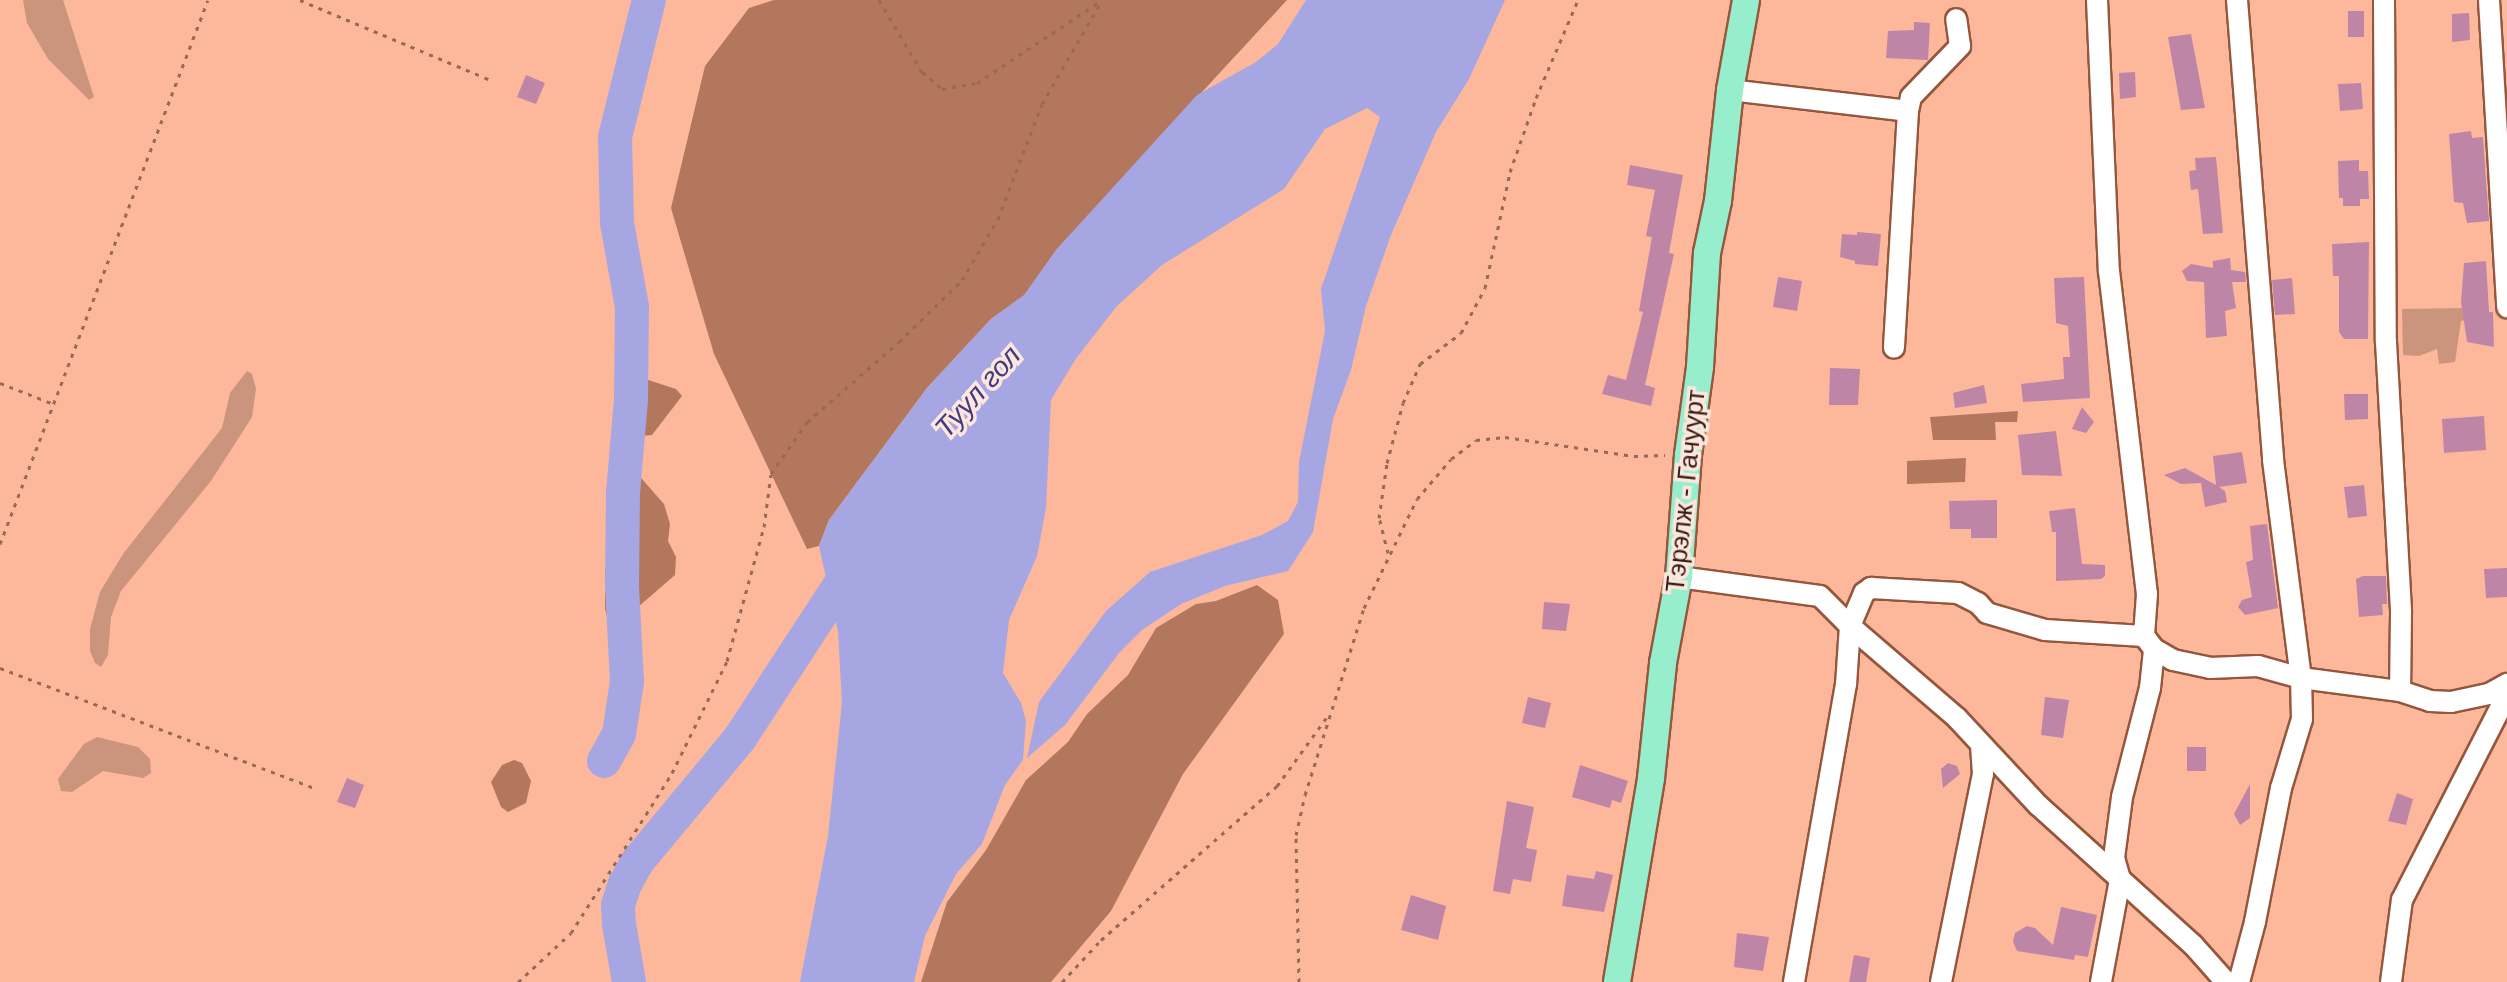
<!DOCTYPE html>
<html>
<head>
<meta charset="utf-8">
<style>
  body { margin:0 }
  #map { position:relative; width:2507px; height:982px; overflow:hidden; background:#fdb89c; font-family:Helvetica,sans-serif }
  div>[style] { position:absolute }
  .green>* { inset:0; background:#ca947d }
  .forest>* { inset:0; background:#b3775e }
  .water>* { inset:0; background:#a6a7e2 }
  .river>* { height:34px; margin:-17px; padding:0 17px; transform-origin:17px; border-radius:17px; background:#a6a7e2 }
  .building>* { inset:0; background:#bf85a7 }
  .path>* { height:3px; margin-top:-1.5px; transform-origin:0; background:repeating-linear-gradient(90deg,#986956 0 4px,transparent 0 10px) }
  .roads { filter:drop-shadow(2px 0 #94573d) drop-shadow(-2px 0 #94573d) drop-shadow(0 2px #94573d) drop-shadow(0 -2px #94573d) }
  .minor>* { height:20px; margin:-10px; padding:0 10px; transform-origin:10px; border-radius:10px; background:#fff }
  .major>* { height:26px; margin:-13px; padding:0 13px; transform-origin:13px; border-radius:13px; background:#97eecc }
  span { translate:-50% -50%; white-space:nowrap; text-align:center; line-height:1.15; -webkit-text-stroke:7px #fce6dd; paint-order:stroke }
  .street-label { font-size:26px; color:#371d12 }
  .water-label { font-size:28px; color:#413b81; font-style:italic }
</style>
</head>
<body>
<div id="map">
  <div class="green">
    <div style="clip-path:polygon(23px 0,63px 0,94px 97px,89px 100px,48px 59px,27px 23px)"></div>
    <div style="clip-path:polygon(2470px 308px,2469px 319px,2461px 321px,2455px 362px,2439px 364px,2437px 349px,2419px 356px,2403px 355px,2402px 309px)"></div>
    <div style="clip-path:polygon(247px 371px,252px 374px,256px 389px,252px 417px,211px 481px,121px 591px,111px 617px,108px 655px,101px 667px,95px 663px,90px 651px,90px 629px,100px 592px,123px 554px,222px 428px,230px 393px)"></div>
    <div style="clip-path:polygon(97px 737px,138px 747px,150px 759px,151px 773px,143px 778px,103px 771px,72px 792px,61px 791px,58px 779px,63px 772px,84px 744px)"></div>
  </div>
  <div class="forest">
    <div style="clip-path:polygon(774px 0,1287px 0,1057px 249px,1024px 296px,991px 319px,927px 388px,829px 520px,819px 546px,807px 549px,714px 354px,671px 208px,705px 66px,749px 8px)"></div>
    <div style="clip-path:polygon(642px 378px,676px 389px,682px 396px,652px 435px,642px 436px,637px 425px,637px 393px)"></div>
    <div style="clip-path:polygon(2018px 411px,2017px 422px,1995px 422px,1996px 440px,1933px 440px,1930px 417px)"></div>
    <div style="clip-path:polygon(1966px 458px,1965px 482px,1907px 484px,1907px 461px)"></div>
    <div style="clip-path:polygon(625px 470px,635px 471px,664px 504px,670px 524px,668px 541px,676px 557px,675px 575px,616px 626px,608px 620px,605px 609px,605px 570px,614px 539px,606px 502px,608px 486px)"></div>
    <div style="clip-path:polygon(1257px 585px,1278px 600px,1284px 634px,1183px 774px,1111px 911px,1051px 982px,921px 982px,947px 902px,986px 850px,1026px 780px,1068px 742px,1087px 714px,1128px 675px,1156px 628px,1196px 604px,1216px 601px)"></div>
    <div style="clip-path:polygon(514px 760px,522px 763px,531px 781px,526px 803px,508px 812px,501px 807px,491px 782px,502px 765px)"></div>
  </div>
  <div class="water">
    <div style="clip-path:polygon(1306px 0,1505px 0,1469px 79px,1436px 132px,1391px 235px,1366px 306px,1351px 370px,1333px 419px,1313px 532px,1288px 571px,1225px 586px,1181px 604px,1142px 630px,1119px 653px,1065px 725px,1027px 758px,1039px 702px,1106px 611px,1150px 572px,1262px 535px,1288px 521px,1298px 502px,1299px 462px,1325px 331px,1321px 289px,1380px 117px,1367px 108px,1325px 129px,1284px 189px,1162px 265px,1116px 307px,1075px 360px,1051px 400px,1046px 508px,1037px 556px,1009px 620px,1003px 673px,1021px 703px,1026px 721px,1023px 760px,1005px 785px,982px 844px,956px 874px,925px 936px,914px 982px,800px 982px,828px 836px,842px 702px,838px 632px,819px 546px,829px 520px,927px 388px,991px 319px,1024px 295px,1057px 249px,1197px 95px,1256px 62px,1278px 44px)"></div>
  </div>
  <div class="river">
    <div style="left:604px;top:761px;width:31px;rotate:-61deg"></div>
    <div style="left:619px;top:734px;width:53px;rotate:-81.3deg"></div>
    <div style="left:627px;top:682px;width:94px;rotate:-93deg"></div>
    <div style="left:622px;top:588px;width:95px;rotate:-89.4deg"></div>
    <div style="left:623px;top:493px;width:94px;rotate:-85.1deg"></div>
    <div style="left:631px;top:399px;width:92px;rotate:-89.4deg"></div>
    <div style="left:632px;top:307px;width:85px;rotate:-100.1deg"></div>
    <div style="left:617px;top:223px;width:86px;rotate:-91.3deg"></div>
    <div style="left:615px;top:137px;width:141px;rotate:-76.1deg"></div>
    <div style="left:629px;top:982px;width:59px;rotate:-99.8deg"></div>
    <div style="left:619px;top:924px;width:19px;rotate:-93deg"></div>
    <div style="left:618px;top:905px;width:22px;rotate:-72deg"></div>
    <div style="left:625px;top:884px;width:26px;rotate:-61deg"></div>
    <div style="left:638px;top:861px;width:160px;rotate:-50.3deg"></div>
    <div style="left:740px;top:738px;width:209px;rotate:-56.9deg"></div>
  </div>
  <div class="building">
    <div style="clip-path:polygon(2348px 11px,2364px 11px,2364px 37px,2348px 37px)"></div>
    <div style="clip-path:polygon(2469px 13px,2470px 40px,2452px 42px,2452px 14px)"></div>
    <div style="clip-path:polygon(1914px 22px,1930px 23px,1928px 60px,1886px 58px,1888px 31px,1914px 30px)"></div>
    <div style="clip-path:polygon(2191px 34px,2205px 108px,2181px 110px,2168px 37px)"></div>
    <div style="clip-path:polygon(2135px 72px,2136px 97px,2120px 99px,2119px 73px)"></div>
    <div style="clip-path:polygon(526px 75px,545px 83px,536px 104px,517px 97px)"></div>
    <div style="clip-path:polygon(2361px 83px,2363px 109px,2340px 111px,2338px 84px)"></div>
    <div style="clip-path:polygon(2471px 131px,2472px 138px,2483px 137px,2489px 221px,2467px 223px,2463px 203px,2454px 202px,2449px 134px)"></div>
    <div style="clip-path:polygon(2216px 157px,2223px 233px,2203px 234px,2198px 189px,2191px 190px,2189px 171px,2196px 170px,2195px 158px)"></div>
    <div style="clip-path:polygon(2359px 160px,2359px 171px,2368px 171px,2369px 199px,2360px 199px,2360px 206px,2343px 206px,2343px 198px,2339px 198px,2338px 161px)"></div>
    <div style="clip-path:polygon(1630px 165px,1683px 175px,1669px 253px,1674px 254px,1645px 385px,1655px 388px,1651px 406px,1602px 394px,1608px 375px,1626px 380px,1643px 312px,1639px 311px,1652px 237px,1646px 236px,1655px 190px,1627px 185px)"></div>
    <div style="clip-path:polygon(1857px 232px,1881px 234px,1878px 266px,1855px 264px,1855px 261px,1840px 257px,1842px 234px,1857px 235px)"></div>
    <div style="clip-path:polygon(2369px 242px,2368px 339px,2344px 339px,2339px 332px,2339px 276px,2333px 276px,2332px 244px)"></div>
    <div style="clip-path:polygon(2230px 258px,2231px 270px,2245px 272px,2246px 282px,2232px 282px,2236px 308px,2225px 311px,2227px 336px,2206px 338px,2204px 282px,2187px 281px,2182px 271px,2191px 264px,2213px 268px,2213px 261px)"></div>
    <div style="clip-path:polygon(2486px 261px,2489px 312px,2493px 312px,2494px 347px,2467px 342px,2461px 302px,2464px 263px)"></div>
    <div style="clip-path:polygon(1778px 277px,1802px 281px,1797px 311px,1773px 307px)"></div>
    <div style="clip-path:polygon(2084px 277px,2090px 398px,2023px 402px,2021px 384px,2064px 379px,2063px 357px,2070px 357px,2068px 326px,2056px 323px,2054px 278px)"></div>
    <div style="clip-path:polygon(2292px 278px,2295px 314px,2275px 315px,2272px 280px)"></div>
    <div style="clip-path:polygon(1830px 368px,1860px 369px,1858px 405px,1829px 405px)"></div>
    <div style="clip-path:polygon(1984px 385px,1987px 403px,1955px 408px,1953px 393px)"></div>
    <div style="clip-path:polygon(2344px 394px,2368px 394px,2368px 419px,2345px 420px)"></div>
    <div style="clip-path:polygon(2082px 407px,2094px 422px,2086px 433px,2072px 429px)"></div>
    <div style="clip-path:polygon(2484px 416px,2486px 450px,2444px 453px,2442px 419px)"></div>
    <div style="clip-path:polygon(2056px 431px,2062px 476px,2022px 475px,2018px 435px)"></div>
    <div style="clip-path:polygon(2242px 452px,2247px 483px,2219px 487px,2225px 491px,2227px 502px,2205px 507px,2201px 483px,2181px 484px,2164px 475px,2185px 468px,2216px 485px,2213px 456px)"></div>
    <div style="clip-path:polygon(2364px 485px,2367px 516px,2348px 518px,2344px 487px)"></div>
    <div style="clip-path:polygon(1997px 500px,1997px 538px,1971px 538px,1971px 529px,1950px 529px,1949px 501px)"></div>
    <div style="clip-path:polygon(2075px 508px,2082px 564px,2105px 565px,2105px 576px,2101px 579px,2056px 581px,2056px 532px,2052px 532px,2049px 511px)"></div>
    <div style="clip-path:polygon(2267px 524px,2278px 608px,2245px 615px,2238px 607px,2242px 600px,2252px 597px,2246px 562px,2253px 560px,2250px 526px)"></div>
    <div style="clip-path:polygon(2507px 568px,2507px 597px,2486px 598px,2484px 569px)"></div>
    <div style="clip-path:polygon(2363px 576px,2386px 576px,2387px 604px,2382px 604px,2383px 615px,2359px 617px,2356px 579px)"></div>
    <div style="clip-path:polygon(1544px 602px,1570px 604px,1566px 631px,1542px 629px)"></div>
    <div style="clip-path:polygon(1528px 697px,1551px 703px,1545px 728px,1522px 723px)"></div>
    <div style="clip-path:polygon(2045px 697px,2069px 700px,2063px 738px,2041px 735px)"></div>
    <div style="clip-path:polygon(2187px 747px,2206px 747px,2206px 771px,2187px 771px)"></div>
    <div style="clip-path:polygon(1948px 763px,1957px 766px,1960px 774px,1943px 788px,1941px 769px)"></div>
    <div style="clip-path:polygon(1580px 765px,1628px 781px,1621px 803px,1612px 800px,1610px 808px,1572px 797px)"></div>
    <div style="clip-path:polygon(347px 778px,364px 785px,355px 808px,337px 802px)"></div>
    <div style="clip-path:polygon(2250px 784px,2250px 818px,2240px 825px,2234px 814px)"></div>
    <div style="clip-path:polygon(2397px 793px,2413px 799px,2406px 825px,2388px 821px)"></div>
    <div style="clip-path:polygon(1507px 801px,1534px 807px,1526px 848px,1537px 850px,1531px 882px,1513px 879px,1510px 894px,1493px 891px)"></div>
    <div style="clip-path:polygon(1596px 871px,1613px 875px,1604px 912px,1562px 906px,1567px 875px,1594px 879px)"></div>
    <div style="clip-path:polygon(1411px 895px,1446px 906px,1438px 940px,1401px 930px)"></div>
    <div style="clip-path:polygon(2061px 907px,2097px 915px,2088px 957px,2075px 955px,2074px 960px,2017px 951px,2013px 942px,2015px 933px,2027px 926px,2035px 928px,2053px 945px)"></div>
    <div style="clip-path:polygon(1737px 933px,1769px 937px,1763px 971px,1734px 967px)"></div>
    <div style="clip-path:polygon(1854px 955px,1870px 958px,1866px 982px,1849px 982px)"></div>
  </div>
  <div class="path">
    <div style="left:300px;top:0;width:209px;rotate:22.8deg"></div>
    <div style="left:879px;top:0;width:84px;rotate:59.2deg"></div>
    <div style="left:922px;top:72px;width:26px;rotate:40deg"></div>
    <div style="left:942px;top:89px;width:36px;rotate:-10deg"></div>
    <div style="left:977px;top:83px;width:146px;rotate:-33.6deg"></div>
    <div style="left:0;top:383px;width:58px;rotate:21.3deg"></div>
    <div style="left:0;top:544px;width:582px;rotate:-69.08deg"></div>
    <div style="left:1388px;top:553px;width:36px;rotate:-104deg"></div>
    <div style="left:1379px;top:518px;width:56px;rotate:-81.7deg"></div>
    <div style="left:1387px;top:463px;width:62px;rotate:-75.1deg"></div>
    <div style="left:1403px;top:403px;width:43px;rotate:-66.4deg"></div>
    <div style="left:1420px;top:364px;width:51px;rotate:-37.1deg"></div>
    <div style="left:1461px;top:333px;width:51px;rotate:-61.9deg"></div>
    <div style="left:1485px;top:288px;width:119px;rotate:-77.8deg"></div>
    <div style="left:1510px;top:172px;width:78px;rotate:-70.6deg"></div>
    <div style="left:1536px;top:98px;width:107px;rotate:-66.8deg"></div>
    <div style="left:0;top:668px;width:337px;rotate:20.9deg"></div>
    <div style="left:518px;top:982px;width:72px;rotate:-42.8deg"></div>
    <div style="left:571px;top:933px;width:189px;rotate:-57.7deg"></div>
    <div style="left:672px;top:773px;width:125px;rotate:-63.8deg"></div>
    <div style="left:727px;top:661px;width:139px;rotate:-74.6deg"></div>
    <div style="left:764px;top:527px;width:53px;rotate:-82.5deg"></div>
    <div style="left:771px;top:474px;width:63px;rotate:-55.3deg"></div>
    <div style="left:807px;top:422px;width:122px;rotate:-41deg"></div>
    <div style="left:899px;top:342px;width:88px;rotate:-44.5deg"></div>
    <div style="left:962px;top:280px;width:71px;rotate:-59.5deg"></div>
    <div style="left:998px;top:219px;width:123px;rotate:-69.1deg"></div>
    <div style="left:1042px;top:104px;width:120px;rotate:-60deg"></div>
    <div style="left:1062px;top:982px;width:57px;rotate:-47.1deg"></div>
    <div style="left:1101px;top:940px;width:234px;rotate:-41.2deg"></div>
    <div style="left:1277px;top:786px;width:85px;rotate:-54.1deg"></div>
    <div style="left:1299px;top:982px;width:147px;rotate:-91.2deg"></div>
    <div style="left:1296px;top:835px;width:41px;rotate:-77.3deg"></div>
    <div style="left:1305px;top:795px;width:196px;rotate:-72.5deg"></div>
    <div style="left:1364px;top:608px;width:121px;rotate:-64.1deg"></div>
    <div style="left:1417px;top:499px;width:52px;rotate:-49.6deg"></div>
    <div style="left:1451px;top:459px;width:31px;rotate:-37deg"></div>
    <div style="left:1476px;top:440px;width:29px;rotate:-6deg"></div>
    <div style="left:1505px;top:437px;width:130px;rotate:8.4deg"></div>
    <div style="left:1634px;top:456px;width:31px;rotate:-2deg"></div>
  </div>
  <div class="roads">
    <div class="minor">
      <div style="left:2097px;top:0;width:271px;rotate:87.5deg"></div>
      <div style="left:2109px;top:271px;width:325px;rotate:83.3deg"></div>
      <div style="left:2147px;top:594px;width:42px;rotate:94.1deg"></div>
      <div style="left:2237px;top:0;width:461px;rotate:85.5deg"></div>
      <div style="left:2273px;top:460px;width:220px;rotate:82.7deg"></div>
      <div style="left:2301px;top:678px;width:41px;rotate:88.6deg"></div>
      <div style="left:2302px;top:719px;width:72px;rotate:106.9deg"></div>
      <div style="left:2281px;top:788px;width:136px;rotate:101deg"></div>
      <div style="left:2255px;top:922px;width:62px;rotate:104.9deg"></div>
      <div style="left:2384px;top:0;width:342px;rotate:89.7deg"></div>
      <div style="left:2386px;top:342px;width:271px;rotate:86.8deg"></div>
      <div style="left:2401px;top:613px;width:78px;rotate:90.7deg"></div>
      <div style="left:2489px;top:0;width:308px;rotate:86.6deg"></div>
      <div style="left:1730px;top:90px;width:179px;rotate:6.7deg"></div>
      <div style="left:1908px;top:111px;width:237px;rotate:93.4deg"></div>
      <div style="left:1908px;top:111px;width:14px;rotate:-78deg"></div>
      <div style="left:1911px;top:97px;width:71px;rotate:-46.1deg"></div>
      <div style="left:1960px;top:46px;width:27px;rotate:-98deg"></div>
      <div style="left:1679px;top:577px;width:142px;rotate:7.7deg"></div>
      <div style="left:1820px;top:596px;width:42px;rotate:45deg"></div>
      <div style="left:1850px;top:626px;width:58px;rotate:93.9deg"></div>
      <div style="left:1846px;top:684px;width:303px;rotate:99.9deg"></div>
      <div style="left:1941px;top:982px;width:212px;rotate:-78.6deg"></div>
      <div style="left:1983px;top:774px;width:29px;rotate:-94deg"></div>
      <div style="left:2101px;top:982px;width:105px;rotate:-79.5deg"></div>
      <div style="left:2120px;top:879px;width:22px;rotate:-106deg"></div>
      <div style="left:2114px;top:858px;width:62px;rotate:-82.5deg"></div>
      <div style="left:2122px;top:797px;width:113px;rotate:-75.6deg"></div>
      <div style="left:2150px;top:688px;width:39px;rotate:-84deg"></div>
      <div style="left:2226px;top:982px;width:50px;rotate:-131.7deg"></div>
      <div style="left:2193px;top:945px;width:209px;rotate:-137.9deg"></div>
      <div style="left:2038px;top:805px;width:119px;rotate:-133deg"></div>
      <div style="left:1957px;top:718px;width:141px;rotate:-139.3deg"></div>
      <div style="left:1850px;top:626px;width:36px;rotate:-67deg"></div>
      <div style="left:1864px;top:593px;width:9px;rotate:-36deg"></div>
      <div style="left:1871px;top:588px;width:87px;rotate:3.3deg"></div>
      <div style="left:1958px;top:593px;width:22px;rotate:27deg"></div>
      <div style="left:1978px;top:603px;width:13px;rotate:48deg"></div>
      <div style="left:1987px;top:613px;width:60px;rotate:16.3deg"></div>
      <div style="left:2045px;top:630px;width:99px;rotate:3.5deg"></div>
      <div style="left:2144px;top:636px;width:16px;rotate:52deg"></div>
      <div style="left:2154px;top:649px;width:22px;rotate:30deg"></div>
      <div style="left:2173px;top:660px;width:38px;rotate:12deg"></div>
      <div style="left:2210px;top:668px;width:48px;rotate:-2.4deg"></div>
      <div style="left:2258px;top:666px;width:45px;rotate:15.6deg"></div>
      <div style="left:2301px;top:678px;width:100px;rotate:7.5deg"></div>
      <div style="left:2400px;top:691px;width:32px;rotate:18deg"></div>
      <div style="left:2430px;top:701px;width:21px;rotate:3deg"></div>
      <div style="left:2451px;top:702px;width:39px;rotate:-12deg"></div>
      <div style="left:2489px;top:694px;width:21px;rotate:-29deg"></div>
      <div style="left:2391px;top:982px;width:83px;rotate:-82.4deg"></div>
      <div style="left:2402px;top:900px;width:230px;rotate:-62.9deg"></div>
    </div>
    <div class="major">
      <div style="left:1617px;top:982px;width:207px;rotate:-80.5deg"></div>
      <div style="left:1651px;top:778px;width:116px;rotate:-84deg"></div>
      <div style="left:1663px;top:663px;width:87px;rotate:-79.5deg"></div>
      <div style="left:1679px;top:577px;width:122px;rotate:-85.8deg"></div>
      <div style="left:1688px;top:455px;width:89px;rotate:-82.2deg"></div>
      <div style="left:1700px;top:367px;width:114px;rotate:-86.5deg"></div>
      <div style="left:1707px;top:253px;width:53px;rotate:-78.1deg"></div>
      <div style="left:1718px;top:201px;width:112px;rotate:-83.8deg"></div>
      <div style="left:1730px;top:90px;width:91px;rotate:-79.9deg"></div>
    </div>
  </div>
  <div class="street-label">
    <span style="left:1686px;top:491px;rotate:-84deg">Тэрэлж - Гачуурт</span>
  </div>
  <div class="water-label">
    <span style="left:978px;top:392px;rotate:-48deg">Туул гол</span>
  </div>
</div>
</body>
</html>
